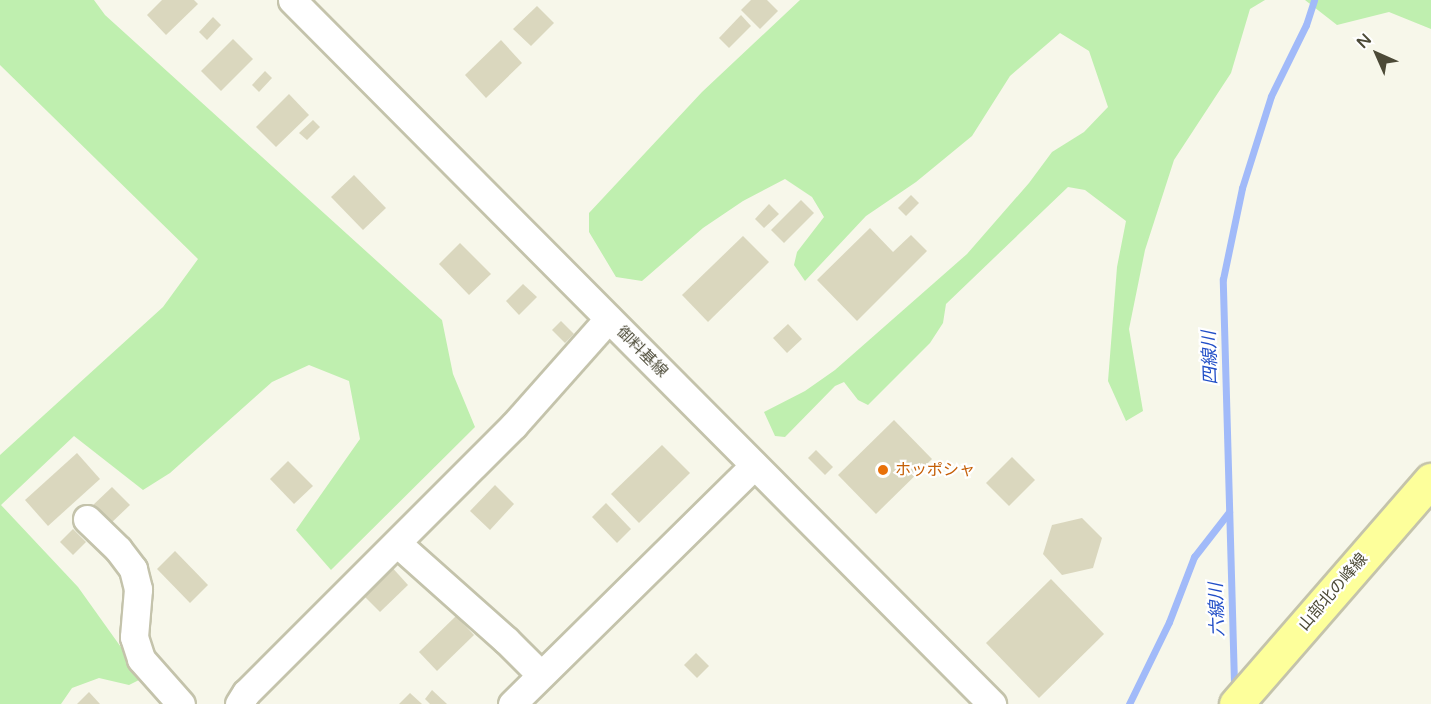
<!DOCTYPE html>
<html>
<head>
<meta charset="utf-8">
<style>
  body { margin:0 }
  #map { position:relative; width:1431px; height:704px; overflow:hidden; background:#f7f7ea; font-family:"Varela Round","Noto Sans JP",sans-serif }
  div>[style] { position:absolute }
  .green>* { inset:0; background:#bfefaf }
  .stream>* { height:7px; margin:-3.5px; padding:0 3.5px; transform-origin:3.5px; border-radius:3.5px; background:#a1baf9 }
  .building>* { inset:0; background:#dad7be }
  .roads { filter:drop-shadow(2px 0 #c4c3ab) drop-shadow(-2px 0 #c4c3ab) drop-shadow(0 2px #c4c3ab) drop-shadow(0 -2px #c4c3ab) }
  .minor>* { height:27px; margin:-13.5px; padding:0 13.5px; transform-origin:13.5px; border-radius:13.5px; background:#fff }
  .major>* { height:33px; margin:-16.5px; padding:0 16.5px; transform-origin:16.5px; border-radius:16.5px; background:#fdff9b }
  .dots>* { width:16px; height:16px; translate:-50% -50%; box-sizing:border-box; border:3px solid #fff; border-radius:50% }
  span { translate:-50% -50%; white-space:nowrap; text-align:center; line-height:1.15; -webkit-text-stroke:4.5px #fff; paint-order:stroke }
  .street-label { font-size:16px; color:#4c4a37 }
  .food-label { font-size:16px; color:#c56008 }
  .left { translate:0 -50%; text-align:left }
  .water-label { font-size:18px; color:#214ec7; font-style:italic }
  .north { position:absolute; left:1347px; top:24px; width:60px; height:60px; -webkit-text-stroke:4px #fff; paint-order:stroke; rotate:315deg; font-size:16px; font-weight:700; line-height:24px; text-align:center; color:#4c4a37 }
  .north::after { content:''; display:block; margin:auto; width:21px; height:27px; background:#4c4a37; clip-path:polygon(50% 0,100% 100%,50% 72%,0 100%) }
</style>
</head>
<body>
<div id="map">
  <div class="green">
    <div style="clip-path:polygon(0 0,94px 0,105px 15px,442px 320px,453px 374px,475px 427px,331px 570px,296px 530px,360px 439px,349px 381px,309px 365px,272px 382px,170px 473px,143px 490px,74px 436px,1px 505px,78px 587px,143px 678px,129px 685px,99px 678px,72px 688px,61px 704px,0 704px,0 455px,163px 307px,198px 259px,0 65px)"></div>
    <div style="clip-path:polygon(800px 0,1265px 0,1250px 9px,1231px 73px,1174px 160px,1145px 250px,1129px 329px,1143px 411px,1126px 421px,1108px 381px,1117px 267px,1126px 221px,1085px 190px,1068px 187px,946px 304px,943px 323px,930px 343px,868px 405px,858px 400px,844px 382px,835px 386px,785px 437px,775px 436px,764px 412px,805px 391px,835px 370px,967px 254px,1029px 183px,1052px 152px,1084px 132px,1108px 107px,1089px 51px,1060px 33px,1010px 76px,972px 136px,916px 182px,866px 216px,805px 281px,794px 265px,797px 252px,824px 217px,812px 197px,785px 179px,743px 201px,703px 228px,642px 281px,616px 277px,589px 232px,589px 213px,702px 92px)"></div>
    <div style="clip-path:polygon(1305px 0,1431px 0,1431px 29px,1389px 12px,1337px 25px)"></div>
  </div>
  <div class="stream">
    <div style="left:1231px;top:689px;width:7px;rotate:-63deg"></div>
    <div style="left:1234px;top:683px;width:404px;rotate:-91.6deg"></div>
    <div style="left:1223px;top:279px;width:93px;rotate:-78.2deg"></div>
    <div style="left:1242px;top:188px;width:96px;rotate:-72.5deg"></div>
    <div style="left:1271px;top:96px;width:79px;rotate:-63.8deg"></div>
    <div style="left:1306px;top:25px;width:26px;rotate:-72deg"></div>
    <div style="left:1129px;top:704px;width:91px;rotate:-64deg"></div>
    <div style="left:1169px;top:622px;width:70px;rotate:-69deg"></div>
    <div style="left:1194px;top:557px;width:57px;rotate:-52.1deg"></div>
  </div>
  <div class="building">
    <div style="clip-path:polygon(162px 0,194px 0,198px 4px,166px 35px,147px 15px)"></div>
    <div style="clip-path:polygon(751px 0,767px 0,778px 11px,760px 29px,741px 10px)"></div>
    <div style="clip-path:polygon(537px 6px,554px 23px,531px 46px,513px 29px)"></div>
    <div style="clip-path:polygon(741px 15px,751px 26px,729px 48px,719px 38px)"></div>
    <div style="clip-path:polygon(213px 17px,221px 25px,207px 40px,199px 32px)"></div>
    <div style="clip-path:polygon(233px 39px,253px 59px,221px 91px,201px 71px)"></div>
    <div style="clip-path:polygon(501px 40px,522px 63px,486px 98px,465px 75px)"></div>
    <div style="clip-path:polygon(265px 71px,272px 78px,259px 92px,252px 85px)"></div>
    <div style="clip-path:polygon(289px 94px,309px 115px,276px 147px,256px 127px)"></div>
    <div style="clip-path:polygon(313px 120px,320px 127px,307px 140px,299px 133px)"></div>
    <div style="clip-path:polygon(354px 175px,386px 208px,363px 230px,331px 197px)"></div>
    <div style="clip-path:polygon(911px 195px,919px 203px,906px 216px,898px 208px)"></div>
    <div style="clip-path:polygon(801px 200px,814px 213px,784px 243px,771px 230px)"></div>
    <div style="clip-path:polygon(769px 204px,779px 214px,764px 228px,755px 219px)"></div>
    <div style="clip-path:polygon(870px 228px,893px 252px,911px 235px,927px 251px,857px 321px,817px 280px)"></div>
    <div style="clip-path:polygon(743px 236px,769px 262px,708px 322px,682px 295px)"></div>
    <div style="clip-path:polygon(460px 243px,491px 274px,469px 295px,439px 264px)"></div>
    <div style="clip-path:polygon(523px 284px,537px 297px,519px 315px,506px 301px)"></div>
    <div style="clip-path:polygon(561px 321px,574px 334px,565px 343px,552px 330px)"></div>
    <div style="clip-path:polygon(788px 324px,802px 339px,787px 353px,773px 338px)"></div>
    <div style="clip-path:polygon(894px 420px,932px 459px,876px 514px,838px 475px)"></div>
    <div style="clip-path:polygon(662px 445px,690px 473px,639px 523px,611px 494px)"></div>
    <div style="clip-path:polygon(816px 450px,833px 467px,825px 475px,808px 458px)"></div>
    <div style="clip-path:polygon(77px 453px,100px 479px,48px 526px,25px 500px)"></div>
    <div style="clip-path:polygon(1012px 457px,1035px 480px,1009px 506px,986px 483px)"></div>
    <div style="clip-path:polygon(288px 461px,313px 486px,294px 504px,270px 479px)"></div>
    <div style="clip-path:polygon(495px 485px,514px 504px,490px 530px,470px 511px)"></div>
    <div style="clip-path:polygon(112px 487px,130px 505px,109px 525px,91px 507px)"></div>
    <div style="clip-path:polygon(606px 503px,631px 529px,617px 543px,592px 517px)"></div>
    <div style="clip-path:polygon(1082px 518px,1102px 538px,1093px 568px,1062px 575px,1043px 554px,1052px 525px)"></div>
    <div style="clip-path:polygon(73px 529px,86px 542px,73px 555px,60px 542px)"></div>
    <div style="clip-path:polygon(175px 551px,208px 585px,190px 603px,157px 569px)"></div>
    <div style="clip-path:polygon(389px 564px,408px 585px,380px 612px,360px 592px)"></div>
    <div style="clip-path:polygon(1051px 579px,1104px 634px,1039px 698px,986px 643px)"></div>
    <div style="clip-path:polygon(456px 616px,474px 635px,437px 671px,419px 652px)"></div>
    <div style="clip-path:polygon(696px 653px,709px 666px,697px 678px,684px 665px)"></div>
    <div style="clip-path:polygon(432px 690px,447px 704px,430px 704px,425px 699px)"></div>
    <div style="clip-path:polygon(89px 692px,100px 704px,77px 704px)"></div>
    <div style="clip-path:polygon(410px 693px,422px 704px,399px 704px)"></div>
  </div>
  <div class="roads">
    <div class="minor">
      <div style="left:292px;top:0;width:993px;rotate:45.16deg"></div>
      <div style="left:87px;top:519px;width:43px;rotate:44.1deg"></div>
      <div style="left:118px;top:549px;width:25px;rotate:53deg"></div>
      <div style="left:133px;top:569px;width:21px;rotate:76deg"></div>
      <div style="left:138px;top:589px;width:48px;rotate:94.8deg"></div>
      <div style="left:134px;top:637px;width:23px;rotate:72deg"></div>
      <div style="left:141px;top:659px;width:60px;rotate:48.4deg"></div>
      <div style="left:397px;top:543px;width:146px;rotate:41.7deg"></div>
      <div style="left:506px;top:640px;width:49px;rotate:45deg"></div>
      <div style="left:239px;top:704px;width:13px;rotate:-58deg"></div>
      <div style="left:246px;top:693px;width:379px;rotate:-45deg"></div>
      <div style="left:514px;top:425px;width:142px;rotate:-48.4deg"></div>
      <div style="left:512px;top:704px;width:340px;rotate:-44.6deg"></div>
    </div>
    <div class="major">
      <div style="left:1236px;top:704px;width:297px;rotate:-49deg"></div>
    </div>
  </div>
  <div class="dots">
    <div style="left:883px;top:470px;background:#e8710a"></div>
  </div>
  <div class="street-label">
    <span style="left:642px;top:352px;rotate:45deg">御料基線</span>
    <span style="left:1333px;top:592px;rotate:-49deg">山部北の峰線</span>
  </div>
  <div class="food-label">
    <span class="left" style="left:895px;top:470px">ホッポシャ</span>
  </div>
  <div class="water-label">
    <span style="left:1210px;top:358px;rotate:-92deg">四線川</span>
    <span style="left:1217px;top:610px;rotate:-92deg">六線川</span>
  </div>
  <div class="north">N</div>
</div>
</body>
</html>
